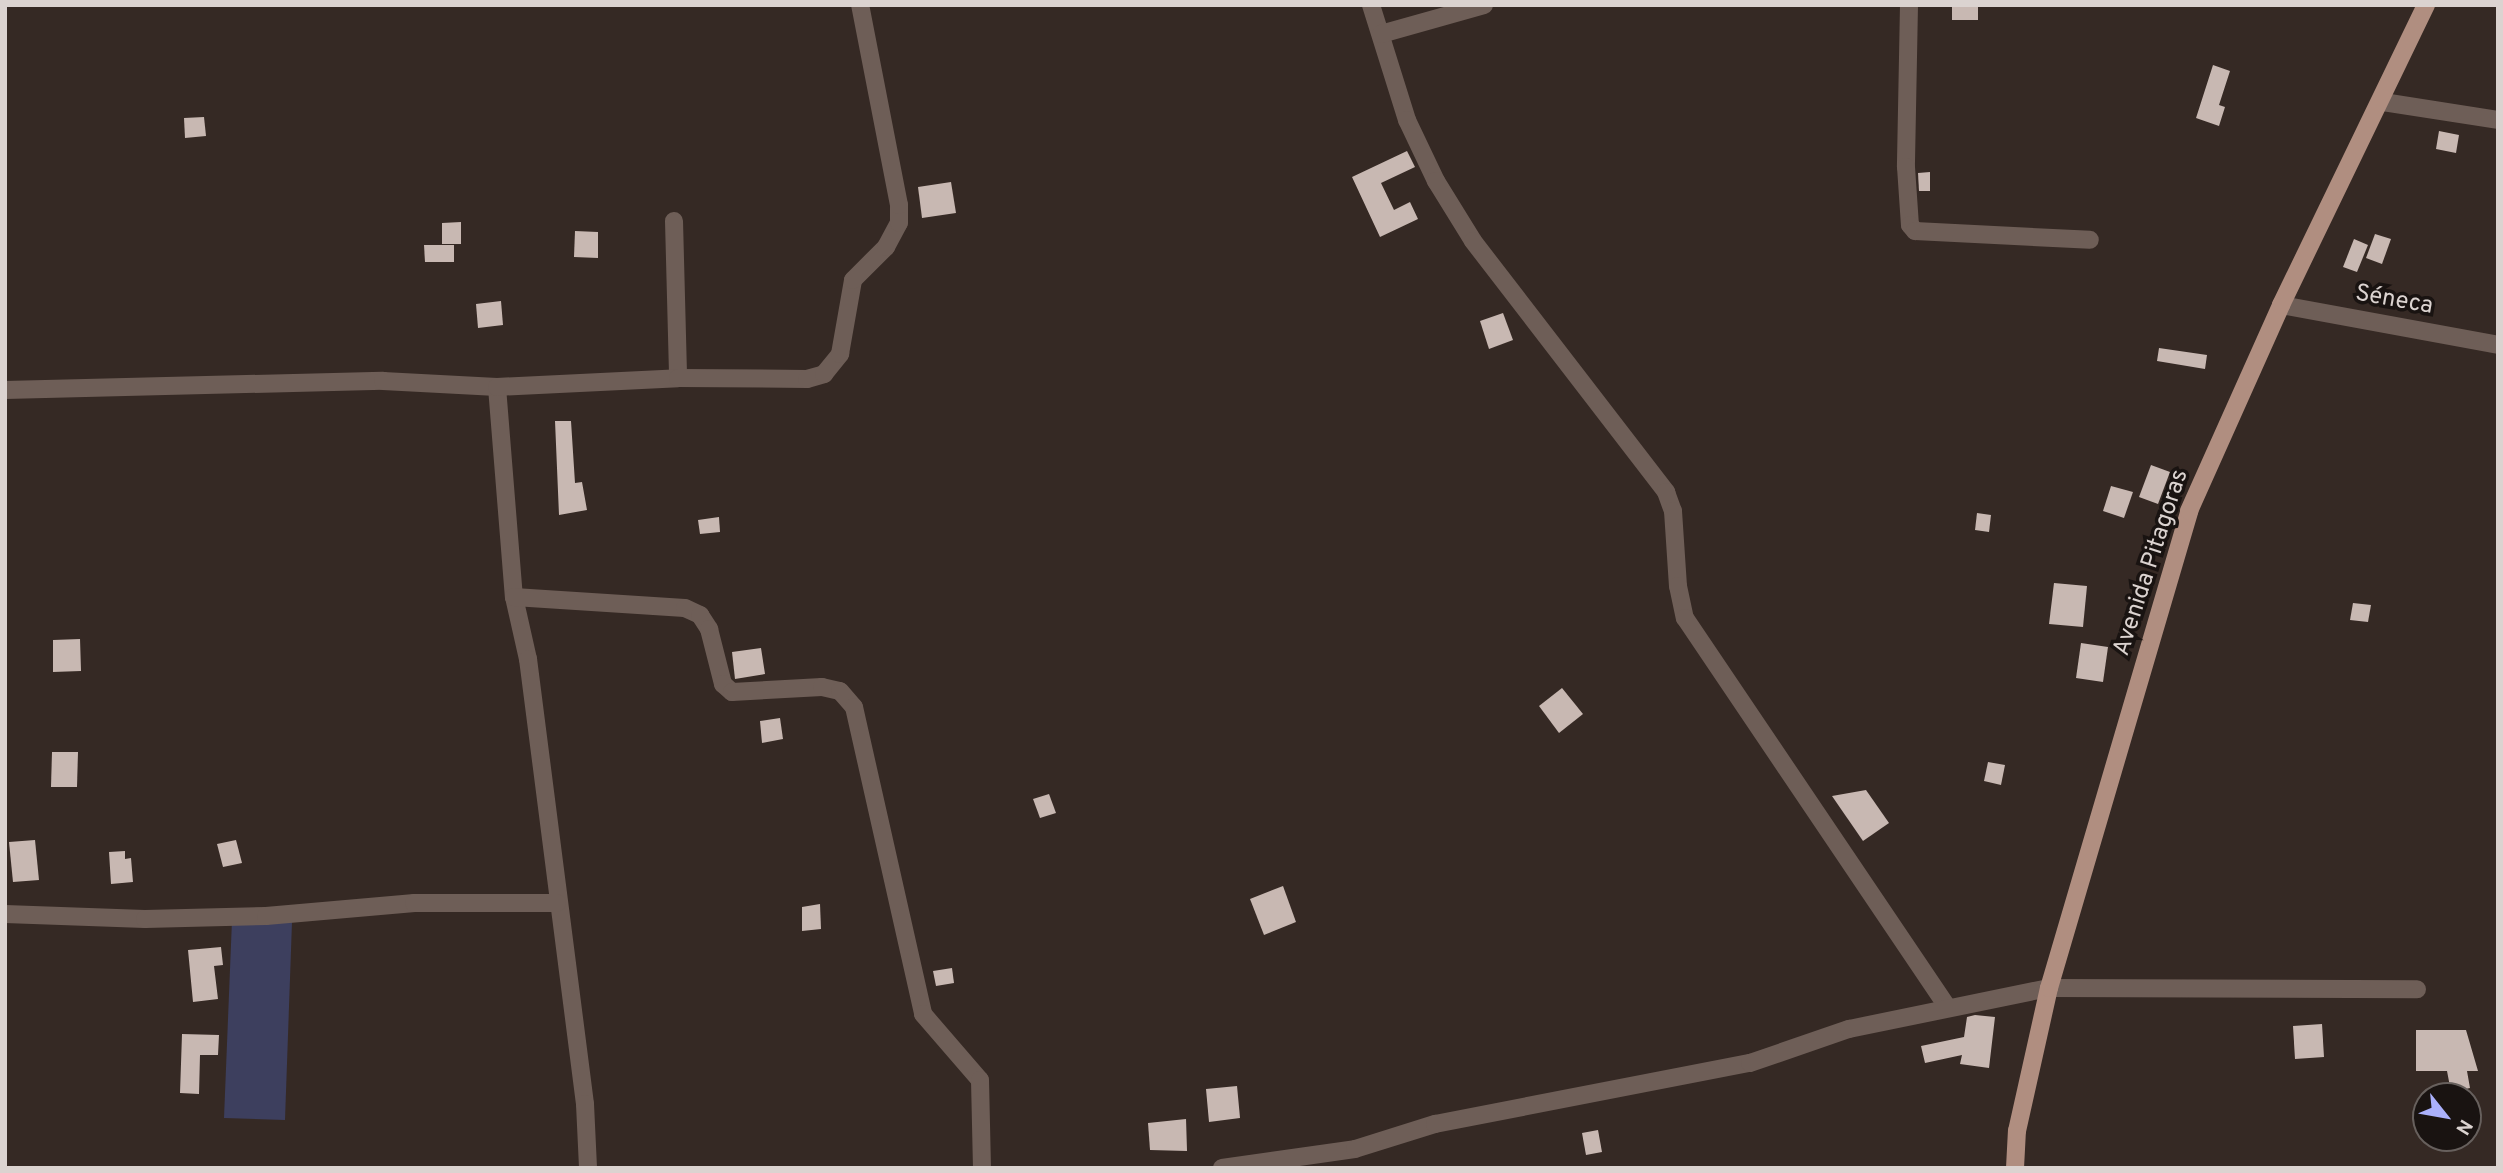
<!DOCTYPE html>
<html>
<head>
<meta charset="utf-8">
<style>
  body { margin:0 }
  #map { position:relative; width:2503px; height:1173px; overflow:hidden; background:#352924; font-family:Overpass,sans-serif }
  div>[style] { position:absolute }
  .green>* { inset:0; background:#3d3f5e }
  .building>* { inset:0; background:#c8b8b2 }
  .minor>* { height:18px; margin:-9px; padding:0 9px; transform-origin:9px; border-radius:9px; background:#6e5e57 }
  .major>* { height:18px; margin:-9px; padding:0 9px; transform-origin:9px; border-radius:9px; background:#b08e80 }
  span { translate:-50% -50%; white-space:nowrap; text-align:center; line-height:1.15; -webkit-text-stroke:7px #191311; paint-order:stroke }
  .street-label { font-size:24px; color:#dbd3d0 }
  .frame { position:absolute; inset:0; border:7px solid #dbd3d0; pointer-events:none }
  .north { position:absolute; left:2412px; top:1082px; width:70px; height:70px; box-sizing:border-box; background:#191311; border:2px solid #67605d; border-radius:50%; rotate:121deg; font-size:19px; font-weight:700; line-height:28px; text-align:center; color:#dbd3d0 }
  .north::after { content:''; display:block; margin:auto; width:24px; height:32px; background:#aab0fb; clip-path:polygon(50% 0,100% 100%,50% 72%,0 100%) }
</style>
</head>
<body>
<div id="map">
  <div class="green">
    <div style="clip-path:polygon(232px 920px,292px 922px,285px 1120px,224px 1118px)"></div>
  </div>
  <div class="building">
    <div style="clip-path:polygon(1952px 5px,1978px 5px,1978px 20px,1952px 20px)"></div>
    <div style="clip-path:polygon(2213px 65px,2230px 71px,2219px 105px,2225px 107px,2219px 126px,2196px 118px)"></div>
    <div style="clip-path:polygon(204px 117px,206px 136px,185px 138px,184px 118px)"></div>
    <div style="clip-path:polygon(2439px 131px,2459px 135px,2456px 153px,2436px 149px)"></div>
    <div style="clip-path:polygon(1407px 151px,1415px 167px,1381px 183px,1394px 210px,1410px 202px,1418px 219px,1380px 237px,1352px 177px)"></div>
    <div style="clip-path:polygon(1930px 172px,1930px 191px,1919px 191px,1918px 173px)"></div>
    <div style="clip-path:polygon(951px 182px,956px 213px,922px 218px,918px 187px)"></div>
    <div style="clip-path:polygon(461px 222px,461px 244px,442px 244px,442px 223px)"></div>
    <div style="clip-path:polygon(575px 231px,598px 232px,598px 258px,574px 257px)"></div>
    <div style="clip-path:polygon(2375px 234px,2391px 239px,2382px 264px,2366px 258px)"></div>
    <div style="clip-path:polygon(2354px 239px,2368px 245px,2357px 272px,2343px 267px)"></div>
    <div style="clip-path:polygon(424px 245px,454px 245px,454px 262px,425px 262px)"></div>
    <div style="clip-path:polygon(501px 301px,503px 325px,478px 328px,476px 304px)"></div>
    <div style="clip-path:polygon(1503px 313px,1513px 340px,1489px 349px,1480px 321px)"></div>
    <div style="clip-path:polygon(2159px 348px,2207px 355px,2205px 369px,2157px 361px)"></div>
    <div style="clip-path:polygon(555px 421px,571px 421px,575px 483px,582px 482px,587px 510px,559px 515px)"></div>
    <div style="clip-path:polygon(2151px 465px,2170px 472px,2158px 504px,2139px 497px)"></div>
    <div style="clip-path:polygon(2111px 486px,2133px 492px,2124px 518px,2103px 511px)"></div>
    <div style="clip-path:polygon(1977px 513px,1991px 515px,1989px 532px,1975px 530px)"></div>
    <div style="clip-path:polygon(719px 517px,720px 532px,700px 534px,698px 520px)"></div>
    <div style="clip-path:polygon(2054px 583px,2087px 586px,2083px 627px,2049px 624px)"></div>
    <div style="clip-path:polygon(2353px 603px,2371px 605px,2368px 622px,2350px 620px)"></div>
    <div style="clip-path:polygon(80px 639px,81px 671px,53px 672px,53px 640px)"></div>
    <div style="clip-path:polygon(2081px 643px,2108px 647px,2103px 682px,2076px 678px)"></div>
    <div style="clip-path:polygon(761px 648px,765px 674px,735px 679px,732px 652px)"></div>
    <div style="clip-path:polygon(1562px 688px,1583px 714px,1559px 733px,1539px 706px)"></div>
    <div style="clip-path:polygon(780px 718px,783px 739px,762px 743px,760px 721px)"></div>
    <div style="clip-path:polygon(52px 752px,78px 752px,77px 787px,51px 787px)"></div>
    <div style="clip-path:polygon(1988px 762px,2005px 765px,2001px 785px,1984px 781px)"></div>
    <div style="clip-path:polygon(1866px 790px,1889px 823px,1863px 841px,1832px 796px)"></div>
    <div style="clip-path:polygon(1049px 794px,1056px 813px,1040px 818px,1033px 799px)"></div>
    <div style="clip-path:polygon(35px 840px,39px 880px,13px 882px,9px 842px)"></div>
    <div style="clip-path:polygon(236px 840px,242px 863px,223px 867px,217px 844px)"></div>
    <div style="clip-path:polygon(125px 851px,125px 859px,131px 858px,133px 882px,111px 884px,109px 852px)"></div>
    <div style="clip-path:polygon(1283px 886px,1296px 922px,1264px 935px,1250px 899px)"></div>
    <div style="clip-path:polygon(820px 904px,821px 929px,802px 931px,802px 907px)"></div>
    <div style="clip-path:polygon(221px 947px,223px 965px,214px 966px,218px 999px,193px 1002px,188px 950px)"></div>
    <div style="clip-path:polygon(952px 968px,954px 983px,936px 986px,933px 971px)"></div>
    <div style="clip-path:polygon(1975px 1015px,1995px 1017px,1989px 1068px,1960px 1064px,1962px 1055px,1925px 1063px,1921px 1046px,1964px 1037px,1967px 1017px)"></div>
    <div style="clip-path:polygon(2322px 1024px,2324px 1057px,2295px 1059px,2293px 1026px)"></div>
    <div style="clip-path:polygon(2416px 1030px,2466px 1030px,2478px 1071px,2467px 1071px,2470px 1088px,2451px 1092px,2447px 1071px,2416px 1071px)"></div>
    <div style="clip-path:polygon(182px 1034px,219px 1035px,218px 1055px,200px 1055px,199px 1094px,180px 1093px)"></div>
    <div style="clip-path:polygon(1237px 1086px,1240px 1118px,1209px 1122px,1206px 1089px)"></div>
    <div style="clip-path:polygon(1186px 1119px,1187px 1151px,1150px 1150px,1148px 1123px)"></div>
    <div style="clip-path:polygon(1598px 1130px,1602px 1152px,1586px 1155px,1582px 1133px)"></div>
  </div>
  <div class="minor">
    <div style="left:1371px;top:5px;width:121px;rotate:72.6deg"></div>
    <div style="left:1407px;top:120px;width:68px;rotate:64.6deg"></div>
    <div style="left:1436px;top:181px;width:70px;rotate:58.3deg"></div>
    <div style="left:1473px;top:241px;width:317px;rotate:52.4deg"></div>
    <div style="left:1666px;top:492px;width:20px;rotate:70deg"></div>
    <div style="left:1673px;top:511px;width:75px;rotate:86.2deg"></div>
    <div style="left:1678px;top:586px;width:33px;rotate:78deg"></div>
    <div style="left:1685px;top:618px;width:468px;rotate:56deg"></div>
    <div style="left:1909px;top:5px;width:162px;rotate:91.1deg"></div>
    <div style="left:1906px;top:167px;width:58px;rotate:86.1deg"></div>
    <div style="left:1910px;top:225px;width:8px;rotate:50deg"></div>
    <div style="left:1915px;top:231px;width:175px;rotate:2.9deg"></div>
    <div style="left:1381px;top:34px;width:107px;rotate:-15.7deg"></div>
    <div style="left:2383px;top:102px;width:116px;rotate:8.9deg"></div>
    <div style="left:674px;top:221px;width:157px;rotate:88.5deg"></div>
    <div style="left:2281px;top:305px;width:221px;rotate:10.4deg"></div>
    <div style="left:497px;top:387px;width:211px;rotate:85.4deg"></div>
    <div style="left:514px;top:597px;width:64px;rotate:77.3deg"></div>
    <div style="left:528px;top:659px;width:449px;rotate:82.7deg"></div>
    <div style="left:585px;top:1104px;width:64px;rotate:87.3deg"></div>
    <div style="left:5px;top:390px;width:378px;rotate:-1.4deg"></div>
    <div style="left:383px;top:381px;width:114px;rotate:3deg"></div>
    <div style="left:497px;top:387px;width:181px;rotate:-2.8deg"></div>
    <div style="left:678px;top:378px;width:129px;rotate:0.4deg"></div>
    <div style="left:807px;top:379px;width:18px;rotate:-16deg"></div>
    <div style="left:824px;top:374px;width:26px;rotate:-51deg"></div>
    <div style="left:840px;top:354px;width:75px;rotate:-80deg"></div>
    <div style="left:853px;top:280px;width:47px;rotate:-45deg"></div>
    <div style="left:886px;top:247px;width:27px;rotate:-62deg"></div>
    <div style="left:899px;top:223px;width:18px;rotate:-90deg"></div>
    <div style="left:899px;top:205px;width:204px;rotate:-101deg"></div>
    <div style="left:514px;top:597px;width:171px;rotate:3.7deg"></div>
    <div style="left:685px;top:608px;width:17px;rotate:25deg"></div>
    <div style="left:700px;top:615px;width:17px;rotate:57deg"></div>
    <div style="left:709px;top:629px;width:57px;rotate:75.7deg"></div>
    <div style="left:723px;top:684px;width:12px;rotate:42deg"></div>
    <div style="left:732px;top:692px;width:90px;rotate:-3.2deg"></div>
    <div style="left:822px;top:687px;width:18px;rotate:13deg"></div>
    <div style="left:840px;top:691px;width:21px;rotate:49deg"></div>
    <div style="left:854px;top:707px;width:315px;rotate:77.3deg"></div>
    <div style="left:923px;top:1014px;width:87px;rotate:49.2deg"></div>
    <div style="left:980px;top:1080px;width:88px;rotate:88.7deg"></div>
    <div style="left:5px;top:914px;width:140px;rotate:2deg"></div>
    <div style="left:145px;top:919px;width:121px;rotate:-1.4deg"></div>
    <div style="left:266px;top:916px;width:149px;rotate:-5deg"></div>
    <div style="left:414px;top:903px;width:143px"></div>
    <div style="left:1222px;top:1168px;width:134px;rotate:-8.1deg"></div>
    <div style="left:1355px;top:1149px;width:84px;rotate:-17.4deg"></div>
    <div style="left:1435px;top:1124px;width:321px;rotate:-11deg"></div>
    <div style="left:1750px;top:1063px;width:105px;rotate:-19deg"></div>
    <div style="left:1849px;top:1029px;width:204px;rotate:-11.6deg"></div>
    <div style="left:2049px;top:988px;width:368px;rotate:0.2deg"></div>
  </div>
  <div class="major">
    <div style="left:2015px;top:1168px;width:37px;rotate:-87deg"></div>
    <div style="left:2017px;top:1131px;width:147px;rotate:-77.4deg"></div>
    <div style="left:2049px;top:988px;width:497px;rotate:-73.6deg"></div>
    <div style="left:2189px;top:511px;width:226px;rotate:-65.9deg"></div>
    <div style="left:2281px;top:305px;width:333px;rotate:-64.2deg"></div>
  </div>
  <div class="street-label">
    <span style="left:2394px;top:301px;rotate:10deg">Séneca</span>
    <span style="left:2152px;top:563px;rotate:-72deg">Avenida Pitagoras</span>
  </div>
  <div class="frame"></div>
  <div class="north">N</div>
</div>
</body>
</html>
